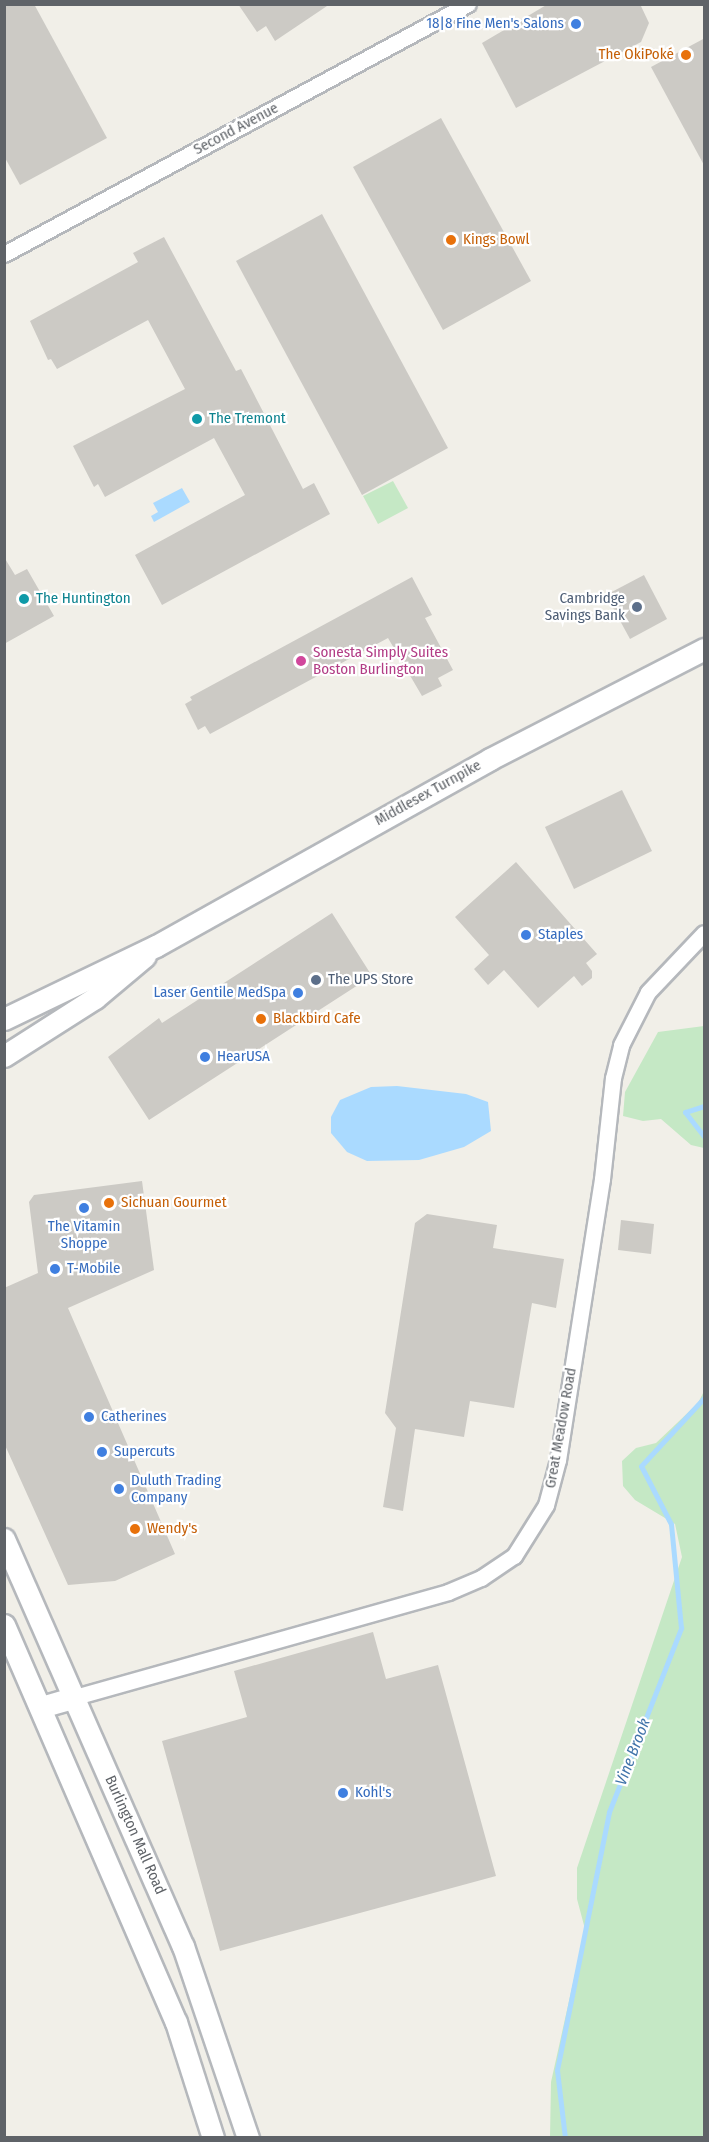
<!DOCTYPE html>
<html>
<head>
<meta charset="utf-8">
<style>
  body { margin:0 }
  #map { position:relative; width:709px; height:2142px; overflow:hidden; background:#f1efe8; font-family:"Fira Sans Condensed",sans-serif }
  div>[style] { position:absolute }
  .green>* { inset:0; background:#c5e8c5 }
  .water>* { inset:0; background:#aadaff }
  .stream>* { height:5px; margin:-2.5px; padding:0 2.5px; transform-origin:2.5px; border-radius:2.5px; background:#aadaff }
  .building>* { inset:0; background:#cccac5 }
  .roads { filter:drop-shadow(2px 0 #b5b8bc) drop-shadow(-2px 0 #b5b8bc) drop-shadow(0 2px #b5b8bc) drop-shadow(0 -2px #b5b8bc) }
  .minor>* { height:15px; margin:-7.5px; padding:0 7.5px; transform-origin:7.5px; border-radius:7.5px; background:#fff }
  .secondary>* { height:21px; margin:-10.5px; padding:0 10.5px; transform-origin:10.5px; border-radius:10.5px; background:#fff }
  .dots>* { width:16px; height:16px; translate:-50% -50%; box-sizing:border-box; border:3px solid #fff; border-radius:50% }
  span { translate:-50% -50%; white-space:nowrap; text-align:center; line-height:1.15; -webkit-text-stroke:4.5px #fff; paint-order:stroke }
  .shop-label { font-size:15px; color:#366cbe }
  .right { translate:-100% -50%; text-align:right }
  .left { translate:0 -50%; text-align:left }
  .food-label { font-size:15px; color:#c56008 }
  .street-label { font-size:15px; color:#5f6368 }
  .culture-label { font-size:15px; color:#0d838f }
  .service-label { font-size:15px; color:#4e5e75 }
  .hotel-label { font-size:15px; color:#b23c85 }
  .water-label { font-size:16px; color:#4174aa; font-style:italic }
  .frame { position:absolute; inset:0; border:6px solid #5f6368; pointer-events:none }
</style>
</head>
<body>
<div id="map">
  <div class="green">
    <div style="clip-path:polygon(393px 481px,408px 508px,378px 524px,363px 496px)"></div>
    <div style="clip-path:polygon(704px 1026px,704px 1148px,691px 1145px,661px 1119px,643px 1121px,623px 1116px,625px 1092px,658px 1032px)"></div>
    <div style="clip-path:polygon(704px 1391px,704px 2137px,550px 2137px,551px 2082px,585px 1929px,577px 1899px,577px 1868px,682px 1557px,675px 1524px,635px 1500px,623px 1486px,622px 1461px,636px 1448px,656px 1443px,698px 1403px)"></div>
  </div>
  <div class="water">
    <div style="clip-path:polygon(182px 488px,190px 502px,154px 522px,151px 516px,158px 512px,153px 503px)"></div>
    <div style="clip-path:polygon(397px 1086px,466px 1094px,488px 1102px,491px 1131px,464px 1147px,419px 1160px,367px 1161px,347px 1152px,331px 1133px,331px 1117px,340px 1100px,371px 1087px)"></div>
  </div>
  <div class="stream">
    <div style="left:704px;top:1106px;width:20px;rotate:162deg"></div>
    <div style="left:685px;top:1112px;width:31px;rotate:52deg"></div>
    <div style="left:565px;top:2138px;width:68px;rotate:-96.7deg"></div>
    <div style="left:557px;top:2070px;width:263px;rotate:-78.6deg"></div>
    <div style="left:609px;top:1812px;width:198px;rotate:-68.6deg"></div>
    <div style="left:681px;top:1628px;width:104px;rotate:-95.5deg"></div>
    <div style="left:671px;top:1524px;width:65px;rotate:-117.3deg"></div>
    <div style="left:641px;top:1466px;width:93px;rotate:-47.2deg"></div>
  </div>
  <div class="building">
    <div style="clip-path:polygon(4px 4px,34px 4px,107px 138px,20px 185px,4px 156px)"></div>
    <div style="clip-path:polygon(238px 4px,330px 4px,275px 41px,266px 26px,257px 32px)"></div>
    <div style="clip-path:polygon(548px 4px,640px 4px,649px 23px,641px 42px,516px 108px,482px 43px)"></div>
    <div style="clip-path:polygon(705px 38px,705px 167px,651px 67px)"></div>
    <div style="clip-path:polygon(441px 118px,531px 281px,443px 330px,353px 167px)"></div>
    <div style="clip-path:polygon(322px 214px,448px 448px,362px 495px,236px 261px)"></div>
    <div style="clip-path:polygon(164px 237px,236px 371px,241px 369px,303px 489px,314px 483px,330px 514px,162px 605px,135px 555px,245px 495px,214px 438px,105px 497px,98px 484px,94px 487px,73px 446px,185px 389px,148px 320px,57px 369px,51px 359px,48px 360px,30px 321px,138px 262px,133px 253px)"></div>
    <div style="clip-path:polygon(4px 557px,15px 575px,27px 569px,54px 616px,4px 644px)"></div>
    <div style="clip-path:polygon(644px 575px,667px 619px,630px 639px,606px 595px)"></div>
    <div style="clip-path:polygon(412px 577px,432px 615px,425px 618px,453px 670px,438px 678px,442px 686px,422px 696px,388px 638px,210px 734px,205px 726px,198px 730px,185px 704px,192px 700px,190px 697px)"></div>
    <div style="clip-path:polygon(622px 790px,652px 851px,574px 889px,545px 827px)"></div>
    <div style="clip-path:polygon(516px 862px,597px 954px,586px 963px,592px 971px,592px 978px,582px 986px,574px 976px,538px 1008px,504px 970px,488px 985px,474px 969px,489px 955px,455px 917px)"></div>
    <div style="clip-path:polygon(332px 913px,372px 976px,149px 1120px,108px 1057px,159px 1018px,162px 1023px)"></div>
    <div style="clip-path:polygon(142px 1181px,154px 1270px,68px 1308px,175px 1554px,115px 1581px,68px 1585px,4px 1443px,4px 1288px,38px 1273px,29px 1202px,34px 1195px)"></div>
    <div style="clip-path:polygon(427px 1214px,497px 1225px,493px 1248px,564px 1259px,556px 1308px,532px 1303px,514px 1408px,470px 1401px,464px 1437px,415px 1429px,403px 1511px,383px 1507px,396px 1428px,385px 1413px,415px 1223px)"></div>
    <div style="clip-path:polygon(621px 1220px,654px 1224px,651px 1254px,618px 1250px)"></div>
    <div style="clip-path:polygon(373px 1632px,386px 1679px,438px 1665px,496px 1876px,220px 1951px,162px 1741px,247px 1717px,234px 1671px)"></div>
  </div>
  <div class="roads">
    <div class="minor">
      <div style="left:4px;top:254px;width:527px;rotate:-28.32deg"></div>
      <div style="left:75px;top:1697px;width:387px;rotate:-15.7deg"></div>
      <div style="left:448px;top:1592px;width:36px;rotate:-23deg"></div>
      <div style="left:481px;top:1578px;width:40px;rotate:-34deg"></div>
      <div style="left:514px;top:1556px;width:60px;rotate:-57.9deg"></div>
      <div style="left:546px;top:1505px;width:47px;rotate:-75.1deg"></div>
      <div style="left:558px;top:1460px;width:284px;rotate:-81.1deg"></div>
      <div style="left:602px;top:1179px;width:102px;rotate:-83.8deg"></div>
      <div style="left:613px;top:1078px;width:34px;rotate:-76deg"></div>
      <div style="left:621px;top:1045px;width:59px;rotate:-63deg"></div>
      <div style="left:648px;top:992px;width:81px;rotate:-46.5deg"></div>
    </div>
    <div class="secondary">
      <div style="left:4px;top:1019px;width:169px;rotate:-25.7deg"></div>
      <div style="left:156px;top:946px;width:383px;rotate:-29.2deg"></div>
      <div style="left:490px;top:759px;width:241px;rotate:-27.2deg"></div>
      <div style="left:4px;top:1056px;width:108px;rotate:-32.5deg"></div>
      <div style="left:95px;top:998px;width:65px;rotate:-40deg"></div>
      <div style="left:4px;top:1539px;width:445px;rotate:66.3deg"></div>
      <div style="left:183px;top:1946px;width:203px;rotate:71.3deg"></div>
      <div style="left:4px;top:1625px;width:433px;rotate:66.6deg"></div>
      <div style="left:176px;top:2022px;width:122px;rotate:72.3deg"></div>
      <div style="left:41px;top:1707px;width:35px;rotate:-16deg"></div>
    </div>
  </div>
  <div class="dots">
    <div style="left:576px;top:24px;background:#3f7fe0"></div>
    <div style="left:686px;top:55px;background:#e8710a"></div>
    <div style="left:451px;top:240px;background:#e8710a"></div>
    <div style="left:197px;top:419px;background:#0f9aa8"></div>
    <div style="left:24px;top:599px;background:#0f9aa8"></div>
    <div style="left:637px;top:607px;background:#5c6f8a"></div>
    <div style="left:301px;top:661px;background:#d1479c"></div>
    <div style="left:526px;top:935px;background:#3f7fe0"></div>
    <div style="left:316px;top:980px;background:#5c6f8a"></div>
    <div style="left:298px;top:993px;background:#3f7fe0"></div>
    <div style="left:261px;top:1019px;background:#e8710a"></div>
    <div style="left:205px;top:1057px;background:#3f7fe0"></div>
    <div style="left:109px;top:1203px;background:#e8710a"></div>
    <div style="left:84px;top:1208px;background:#3f7fe0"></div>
    <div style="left:55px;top:1269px;background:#3f7fe0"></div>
    <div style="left:89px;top:1417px;background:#3f7fe0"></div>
    <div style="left:102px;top:1452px;background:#3f7fe0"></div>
    <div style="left:119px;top:1489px;background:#3f7fe0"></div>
    <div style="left:135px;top:1529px;background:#e8710a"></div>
    <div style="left:343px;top:1793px;background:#3f7fe0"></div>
  </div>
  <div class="shop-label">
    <span class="right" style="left:564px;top:24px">18|8 Fine Men's Salons</span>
    <span class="left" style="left:538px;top:935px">Staples</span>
    <span class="right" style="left:286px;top:993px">Laser Gentile MedSpa</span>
    <span class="left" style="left:217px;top:1057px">HearUSA</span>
    <span style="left:84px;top:1235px">The Vitamin<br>Shoppe</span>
    <span class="left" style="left:67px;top:1269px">T-Mobile</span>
    <span class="left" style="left:101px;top:1417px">Catherines</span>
    <span class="left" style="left:114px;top:1452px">Supercuts</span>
    <span class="left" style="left:131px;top:1489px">Duluth Trading<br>Company</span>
    <span class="left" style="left:355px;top:1793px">Kohl's</span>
  </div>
  <div class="food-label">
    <span class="right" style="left:674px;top:55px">The OkiPoké</span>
    <span class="left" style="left:463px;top:240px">Kings Bowl</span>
    <span class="left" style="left:273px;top:1019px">Blackbird Cafe</span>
    <span class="left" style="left:121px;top:1203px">Sichuan Gourmet</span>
    <span class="left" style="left:147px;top:1529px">Wendy's</span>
  </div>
  <div class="street-label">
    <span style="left:236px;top:129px;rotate:-28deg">Second Avenue</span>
    <span style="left:428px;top:793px;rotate:-29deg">Middlesex Turnpike</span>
    <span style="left:561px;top:1428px;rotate:-80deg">Great Meadow Road</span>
    <span style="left:135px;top:1835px;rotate:66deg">Burlington Mall Road</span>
  </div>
  <div class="culture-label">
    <span class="left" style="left:209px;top:419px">The Tremont</span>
    <span class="left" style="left:36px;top:599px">The Huntington</span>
  </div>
  <div class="service-label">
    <span class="right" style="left:625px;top:607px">Cambridge<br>Savings Bank</span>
    <span class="left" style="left:328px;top:980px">The UPS Store</span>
  </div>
  <div class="hotel-label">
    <span class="left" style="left:313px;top:661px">Sonesta Simply Suites<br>Boston Burlington</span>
  </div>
  <div class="water-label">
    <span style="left:633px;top:1752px;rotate:-69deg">Vine Brook</span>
  </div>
  <div class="frame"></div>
</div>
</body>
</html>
